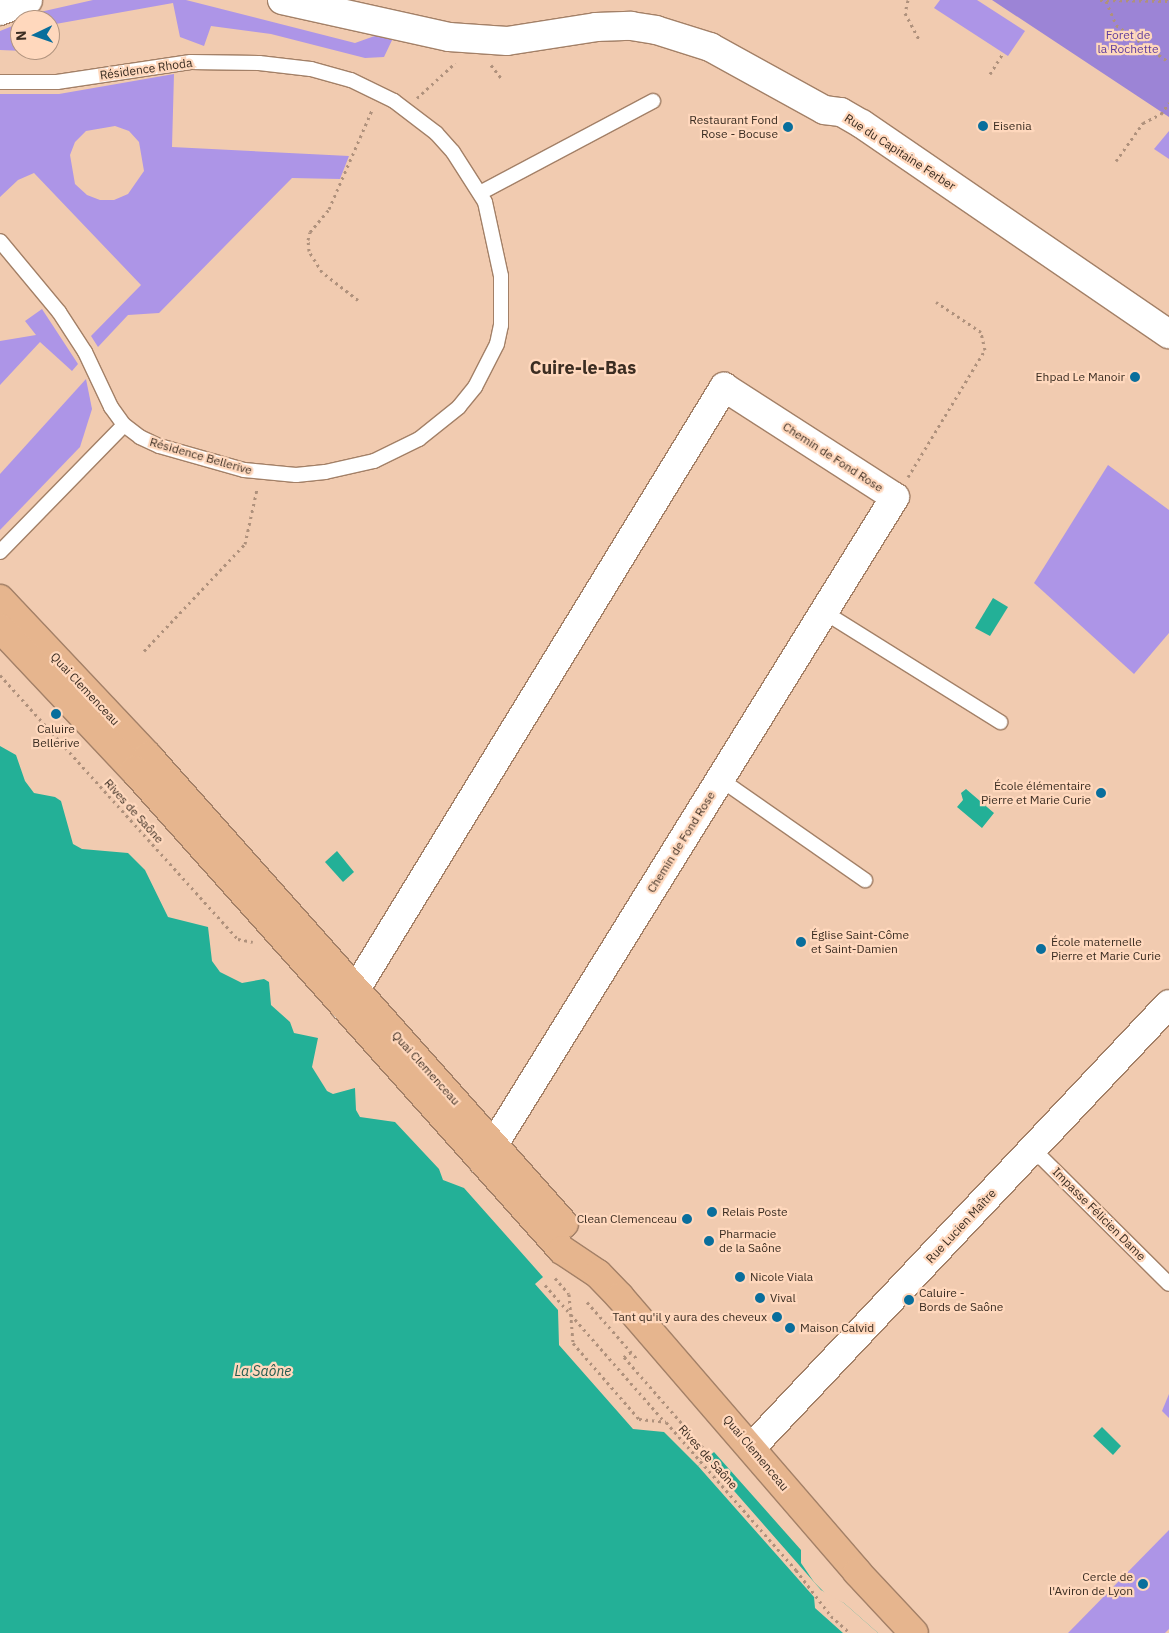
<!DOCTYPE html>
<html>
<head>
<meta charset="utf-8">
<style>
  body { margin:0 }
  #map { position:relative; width:1169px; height:1633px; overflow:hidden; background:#f1cbb0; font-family:"IBM Plex Sans",sans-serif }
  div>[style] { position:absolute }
  .green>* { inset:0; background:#ad95e7 }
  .forest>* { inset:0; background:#9c84d6 }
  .water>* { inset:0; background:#23b097 }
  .pier>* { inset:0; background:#f1cbb0 }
  .path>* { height:3px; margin-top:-1.5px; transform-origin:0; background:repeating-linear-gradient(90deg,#af917c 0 2.5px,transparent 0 6.5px) }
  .roads { filter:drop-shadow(1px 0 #a38067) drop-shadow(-1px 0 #a38067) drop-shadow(0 1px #a38067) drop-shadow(0 -1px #a38067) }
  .lane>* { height:14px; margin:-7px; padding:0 7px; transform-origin:7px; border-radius:7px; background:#fff }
  .street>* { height:28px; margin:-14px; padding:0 14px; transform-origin:14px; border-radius:14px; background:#fff }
  .primary>* { height:28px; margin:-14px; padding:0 14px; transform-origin:14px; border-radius:14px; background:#e6b58e }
  .dots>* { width:14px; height:14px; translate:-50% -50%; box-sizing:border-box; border:2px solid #ffd8bd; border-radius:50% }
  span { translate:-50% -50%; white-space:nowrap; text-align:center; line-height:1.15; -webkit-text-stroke:4.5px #ffd8bd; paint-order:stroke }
  .park-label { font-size:12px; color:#5f3c9c }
  .street-label { font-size:12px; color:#3b2d22 }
  .poi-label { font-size:12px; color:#3b2d22 }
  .right { translate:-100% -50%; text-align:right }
  .left { translate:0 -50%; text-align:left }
  .water-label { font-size:14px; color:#265b4f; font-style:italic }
  .district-label { font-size:18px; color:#3b2d22; font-weight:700 }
  .north { position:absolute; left:10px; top:10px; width:50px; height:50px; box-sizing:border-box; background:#ffd8bd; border:1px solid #b1947f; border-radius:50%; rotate:267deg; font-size:14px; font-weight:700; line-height:20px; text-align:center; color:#3b2d22 }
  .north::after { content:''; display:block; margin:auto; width:18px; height:22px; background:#096e9c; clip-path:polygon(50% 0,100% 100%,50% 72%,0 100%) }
</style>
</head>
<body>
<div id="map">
  <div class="green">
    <div style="clip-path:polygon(93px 0,186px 0,355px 43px,383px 33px,394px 36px,384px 57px,365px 58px,271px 34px,211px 26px,204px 46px,180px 37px,173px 3px,50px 25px,50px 20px,27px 20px,40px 12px)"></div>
    <div style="clip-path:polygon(940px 0,977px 0,1025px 31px,1008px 56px,934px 8px)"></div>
    <div style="clip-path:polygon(20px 23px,20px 50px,49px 52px,0 50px,0 31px)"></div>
    <div style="clip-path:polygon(evenodd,174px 74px,172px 147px,349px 156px,340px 179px,292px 178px,159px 313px,128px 315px,98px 347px,91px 336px,141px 285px,34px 173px,18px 180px,0 197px,0 94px,59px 94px,174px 74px,115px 126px,129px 131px,139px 142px,144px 171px,128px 194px,114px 200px,100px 200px,87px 195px,75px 184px,70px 155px,75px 142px,86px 131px,115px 126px)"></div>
    <div style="clip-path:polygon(1169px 131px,1169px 159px,1154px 149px)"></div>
    <div style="clip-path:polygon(42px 309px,78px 364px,72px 371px,40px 342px,0 385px,0 341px,36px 335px,25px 321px)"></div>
    <div style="clip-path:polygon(86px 379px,92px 409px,80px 447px,0 530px,0 474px)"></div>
    <div style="clip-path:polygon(1108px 465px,1169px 510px,1169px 633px,1134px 674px,1034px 583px)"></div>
    <div style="clip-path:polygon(1169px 1394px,1169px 1418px,1162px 1411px)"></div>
    <div style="clip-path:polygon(1169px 1530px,1169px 1629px,1165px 1633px,1068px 1633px)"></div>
  </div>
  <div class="forest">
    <div style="clip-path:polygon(992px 0,1169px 0,1169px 118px,1169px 117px)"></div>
  </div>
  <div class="water">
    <div style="clip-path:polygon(993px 598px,1008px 607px,990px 636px,975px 628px)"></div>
    <div style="clip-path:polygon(0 746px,16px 755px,25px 781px,34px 793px,55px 797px,61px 801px,73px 844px,82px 849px,128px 853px,145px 870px,168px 917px,208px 927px,212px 961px,220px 972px,242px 983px,264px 979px,269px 982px,271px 1005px,290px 1022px,294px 1033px,318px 1038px,312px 1067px,327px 1091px,333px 1094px,355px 1088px,356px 1110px,360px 1117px,395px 1122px,439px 1169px,443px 1180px,464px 1188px,543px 1277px,535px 1284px,558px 1310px,559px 1345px,633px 1429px,664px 1432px,698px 1466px,714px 1452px,801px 1550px,801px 1563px,814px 1582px,828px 1596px,844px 1603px,878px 1633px,0 1633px)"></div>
    <div style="clip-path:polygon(966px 789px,994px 813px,982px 828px,957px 807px,963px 800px,961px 793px)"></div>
    <div style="clip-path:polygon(337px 851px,354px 872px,343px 882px,325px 862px)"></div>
    <div style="clip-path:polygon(1102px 1427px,1121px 1446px,1113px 1455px,1093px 1436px)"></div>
  </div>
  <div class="pier">
    <div style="clip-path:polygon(706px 1459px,821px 1590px,844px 1603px,878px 1633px,843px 1633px,815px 1608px,814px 1597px,698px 1466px)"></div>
  </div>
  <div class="path">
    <div style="left:908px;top:0;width:13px;rotate:103deg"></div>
    <div style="left:905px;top:13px;width:30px;rotate:62deg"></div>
    <div style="left:1100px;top:0;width:69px;rotate:0.8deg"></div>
    <div style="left:1106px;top:1px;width:26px;rotate:67deg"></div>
    <div style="left:1116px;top:25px;width:65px;rotate:34.9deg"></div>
    <div style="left:491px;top:65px;width:16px;rotate:52deg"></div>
    <div style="left:990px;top:74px;width:25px;rotate:-58deg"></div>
    <div style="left:417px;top:98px;width:52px;rotate:-42.6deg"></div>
    <div style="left:1116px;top:161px;width:47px;rotate:-54.6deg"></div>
    <div style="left:1143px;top:123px;width:20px;rotate:-27deg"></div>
    <div style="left:1161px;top:114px;width:14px;rotate:-54deg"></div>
    <div style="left:358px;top:300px;width:46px;rotate:-142.1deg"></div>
    <div style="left:322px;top:272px;width:25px;rotate:-122deg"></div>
    <div style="left:309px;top:251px;width:11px;rotate:-95deg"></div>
    <div style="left:308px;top:240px;width:8px;rotate:-76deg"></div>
    <div style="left:310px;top:232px;width:30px;rotate:-50deg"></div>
    <div style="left:329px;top:209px;width:108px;rotate:-66.5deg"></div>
    <div style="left:908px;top:477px;width:149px;rotate:-58.8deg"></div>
    <div style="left:985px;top:350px;width:18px;rotate:-103deg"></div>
    <div style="left:981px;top:332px;width:54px;rotate:-146.3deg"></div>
    <div style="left:144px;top:651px;width:147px;rotate:-46.7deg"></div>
    <div style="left:245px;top:544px;width:56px;rotate:-77.7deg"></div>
    <div style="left:0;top:675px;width:355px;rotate:48deg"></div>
    <div style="left:238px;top:939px;width:15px;rotate:11deg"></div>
    <div style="left:555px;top:1278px;width:21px;rotate:49deg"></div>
    <div style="left:569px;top:1294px;width:49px;rotate:85.3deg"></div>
    <div style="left:573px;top:1343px;width:101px;rotate:49deg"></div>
    <div style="left:639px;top:1419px;width:27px;rotate:6deg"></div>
    <div style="left:666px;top:1422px;width:197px;rotate:48.7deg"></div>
    <div style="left:796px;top:1570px;width:58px;rotate:52.7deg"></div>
    <div style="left:831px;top:1616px;width:25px;rotate:42deg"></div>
    <div style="left:545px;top:1285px;width:182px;rotate:48.8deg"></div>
    <div style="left:587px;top:1302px;width:76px;rotate:48.7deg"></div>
    <div style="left:631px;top:1352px;width:9px;rotate:144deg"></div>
    <div style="left:624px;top:1357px;width:126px;rotate:48.9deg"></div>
    <div style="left:707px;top:1452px;width:11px;rotate:135deg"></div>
  </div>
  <div class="roads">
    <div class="lane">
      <div style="left:0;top:82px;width:57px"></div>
      <div style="left:57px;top:82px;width:135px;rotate:-8.5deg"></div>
      <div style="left:191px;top:62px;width:68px;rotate:0.8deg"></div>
      <div style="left:259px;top:63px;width:52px;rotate:6.6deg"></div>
      <div style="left:311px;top:69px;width:41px;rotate:15.4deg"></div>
      <div style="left:351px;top:80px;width:48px;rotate:26deg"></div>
      <div style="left:394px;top:101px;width:53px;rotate:37.3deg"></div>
      <div style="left:436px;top:133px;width:25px;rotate:48deg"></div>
      <div style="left:453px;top:152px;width:59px;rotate:57.4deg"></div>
      <div style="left:485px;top:202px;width:76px;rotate:77.8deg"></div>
      <div style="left:501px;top:276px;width:49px;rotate:90deg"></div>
      <div style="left:501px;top:325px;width:19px;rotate:102deg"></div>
      <div style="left:497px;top:344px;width:48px;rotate:117.1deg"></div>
      <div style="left:475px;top:387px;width:26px;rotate:129deg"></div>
      <div style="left:459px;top:407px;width:51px;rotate:141.3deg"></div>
      <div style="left:419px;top:439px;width:50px;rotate:153.9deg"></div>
      <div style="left:374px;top:461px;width:50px;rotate:167.3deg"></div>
      <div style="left:325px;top:472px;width:29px;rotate:174deg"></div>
      <div style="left:296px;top:475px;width:52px;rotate:-174.5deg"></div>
      <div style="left:244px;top:470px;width:88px;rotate:-164.2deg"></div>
      <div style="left:159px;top:446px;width:21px;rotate:-155deg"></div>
      <div style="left:140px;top:437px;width:20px;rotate:-143deg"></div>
      <div style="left:124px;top:425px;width:22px;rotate:-126deg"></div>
      <div style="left:111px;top:407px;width:61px;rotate:-115.3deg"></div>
      <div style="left:85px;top:352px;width:48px;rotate:-123deg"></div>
      <div style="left:59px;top:312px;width:92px;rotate:-129.7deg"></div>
      <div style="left:480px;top:193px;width:196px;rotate:-28deg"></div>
      <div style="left:0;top:552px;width:177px;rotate:-45.7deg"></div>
      <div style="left:824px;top:612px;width:208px;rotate:32deg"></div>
      <div style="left:720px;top:779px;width:177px;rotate:34.9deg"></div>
      <div style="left:1025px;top:1159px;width:16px;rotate:-7deg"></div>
      <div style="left:1041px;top:1157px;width:180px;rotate:44.8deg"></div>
    </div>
    <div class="street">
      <div style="left:282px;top:0;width:171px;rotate:12.5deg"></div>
      <div style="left:449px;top:37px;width:58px;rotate:3.9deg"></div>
      <div style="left:507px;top:41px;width:90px;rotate:-8.9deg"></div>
      <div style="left:596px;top:27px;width:35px;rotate:-2deg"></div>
      <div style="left:631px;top:26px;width:25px;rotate:9deg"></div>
      <div style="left:656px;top:30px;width:57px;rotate:17.5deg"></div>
      <div style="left:710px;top:47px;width:130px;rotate:28.9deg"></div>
      <div style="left:824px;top:110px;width:17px;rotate:7deg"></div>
      <div style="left:841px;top:112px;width:24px;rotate:30deg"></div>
      <div style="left:862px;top:124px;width:372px;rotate:34.4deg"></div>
      <div style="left:0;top:11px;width:30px;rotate:-21deg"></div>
      <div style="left:345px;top:1007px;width:727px;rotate:-58.56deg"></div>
      <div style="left:724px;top:387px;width:203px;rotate:32.8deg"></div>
      <div style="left:895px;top:497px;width:782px;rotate:121.78deg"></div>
      <div style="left:752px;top:1447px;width:608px;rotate:-46.73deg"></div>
    </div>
    <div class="primary">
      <div style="left:0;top:599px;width:216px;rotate:46.7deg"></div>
      <div style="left:148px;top:756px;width:626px;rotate:48.37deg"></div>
      <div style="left:0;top:628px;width:195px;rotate:46.7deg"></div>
      <div style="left:134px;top:770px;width:643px;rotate:48.28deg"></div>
      <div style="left:562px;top:1250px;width:43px;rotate:33.7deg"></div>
      <div style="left:598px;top:1274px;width:32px;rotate:46deg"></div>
      <div style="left:620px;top:1297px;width:363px;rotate:49.2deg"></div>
      <div style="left:857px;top:1572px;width:83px;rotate:46.9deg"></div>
    </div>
  </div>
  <div class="dots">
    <div style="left:983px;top:126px;background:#096e9c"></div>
    <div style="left:788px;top:127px;background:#096e9c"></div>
    <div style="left:1135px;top:377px;background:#096e9c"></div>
    <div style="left:56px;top:714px;background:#096e9c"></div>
    <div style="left:1101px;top:793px;background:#096e9c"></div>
    <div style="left:801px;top:942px;background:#096e9c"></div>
    <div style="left:1041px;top:949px;background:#096e9c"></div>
    <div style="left:712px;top:1212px;background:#096e9c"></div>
    <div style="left:687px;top:1219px;background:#096e9c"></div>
    <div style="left:709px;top:1241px;background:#096e9c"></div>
    <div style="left:740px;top:1277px;background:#096e9c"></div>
    <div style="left:760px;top:1298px;background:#096e9c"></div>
    <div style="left:909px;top:1300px;background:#096e9c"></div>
    <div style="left:777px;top:1317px;background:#096e9c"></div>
    <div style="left:790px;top:1328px;background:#096e9c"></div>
    <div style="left:1143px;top:1584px;background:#096e9c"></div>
  </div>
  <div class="park-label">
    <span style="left:1128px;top:42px">Foret de<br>la Rochette</span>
  </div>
  <div class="street-label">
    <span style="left:146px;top:69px;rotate:-8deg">Résidence Rhoda</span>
    <span style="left:900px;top:152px;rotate:33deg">Rue du Capitaine Ferber</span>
    <span style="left:201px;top:456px;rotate:16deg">Résidence Bellerive</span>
    <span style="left:833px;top:457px;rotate:33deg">Chemin de Fond Rose</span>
    <span style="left:85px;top:689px;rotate:47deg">Quai Clemenceau</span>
    <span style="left:134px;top:811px;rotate:48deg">Rives de Saône</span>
    <span style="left:681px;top:842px;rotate:-58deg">Chemin de Fond Rose</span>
    <span style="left:426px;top:1068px;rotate:48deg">Quai Clemenceau</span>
    <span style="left:1099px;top:1214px;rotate:45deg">Impasse Félicien Dame</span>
    <span style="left:961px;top:1226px;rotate:-47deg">Rue Lucien Maître</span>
    <span style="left:756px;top:1453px;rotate:50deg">Quai Clemenceau</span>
    <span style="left:708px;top:1457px;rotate:48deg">Rives de Saône</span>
  </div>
  <div class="poi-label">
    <span class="right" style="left:778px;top:127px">Restaurant Fond<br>Rose - Bocuse</span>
    <span class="left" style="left:993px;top:126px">Eisenia</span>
    <span class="right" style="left:1125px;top:377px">Ehpad Le Manoir</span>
    <span style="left:56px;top:736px">Caluire<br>Bellerive</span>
    <span class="right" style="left:1091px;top:793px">École élémentaire<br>Pierre et Marie Curie</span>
    <span class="left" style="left:811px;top:942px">Église Saint-Côme<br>et Saint-Damien</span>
    <span class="left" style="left:1051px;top:949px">École maternelle<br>Pierre et Marie Curie</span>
    <span class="left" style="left:722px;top:1212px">Relais Poste</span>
    <span class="right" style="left:677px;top:1219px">Clean Clemenceau</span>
    <span class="left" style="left:719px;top:1241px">Pharmacie<br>de la Saône</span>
    <span class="left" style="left:750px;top:1277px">Nicole Viala</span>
    <span class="left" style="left:919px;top:1300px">Caluire -<br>Bords de Saône</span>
    <span class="left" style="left:770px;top:1298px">Vival</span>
    <span class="right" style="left:767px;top:1317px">Tant qu'il y aura des cheveux</span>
    <span class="left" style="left:800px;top:1328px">Maison Calvid</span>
    <span class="right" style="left:1133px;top:1584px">Cercle de<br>l'Aviron de Lyon</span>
  </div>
  <div class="water-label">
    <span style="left:263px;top:1371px">La Saône</span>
  </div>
  <div class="district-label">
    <span style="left:583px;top:368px">Cuire-le-Bas</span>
  </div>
  <div class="north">N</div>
</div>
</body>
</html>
